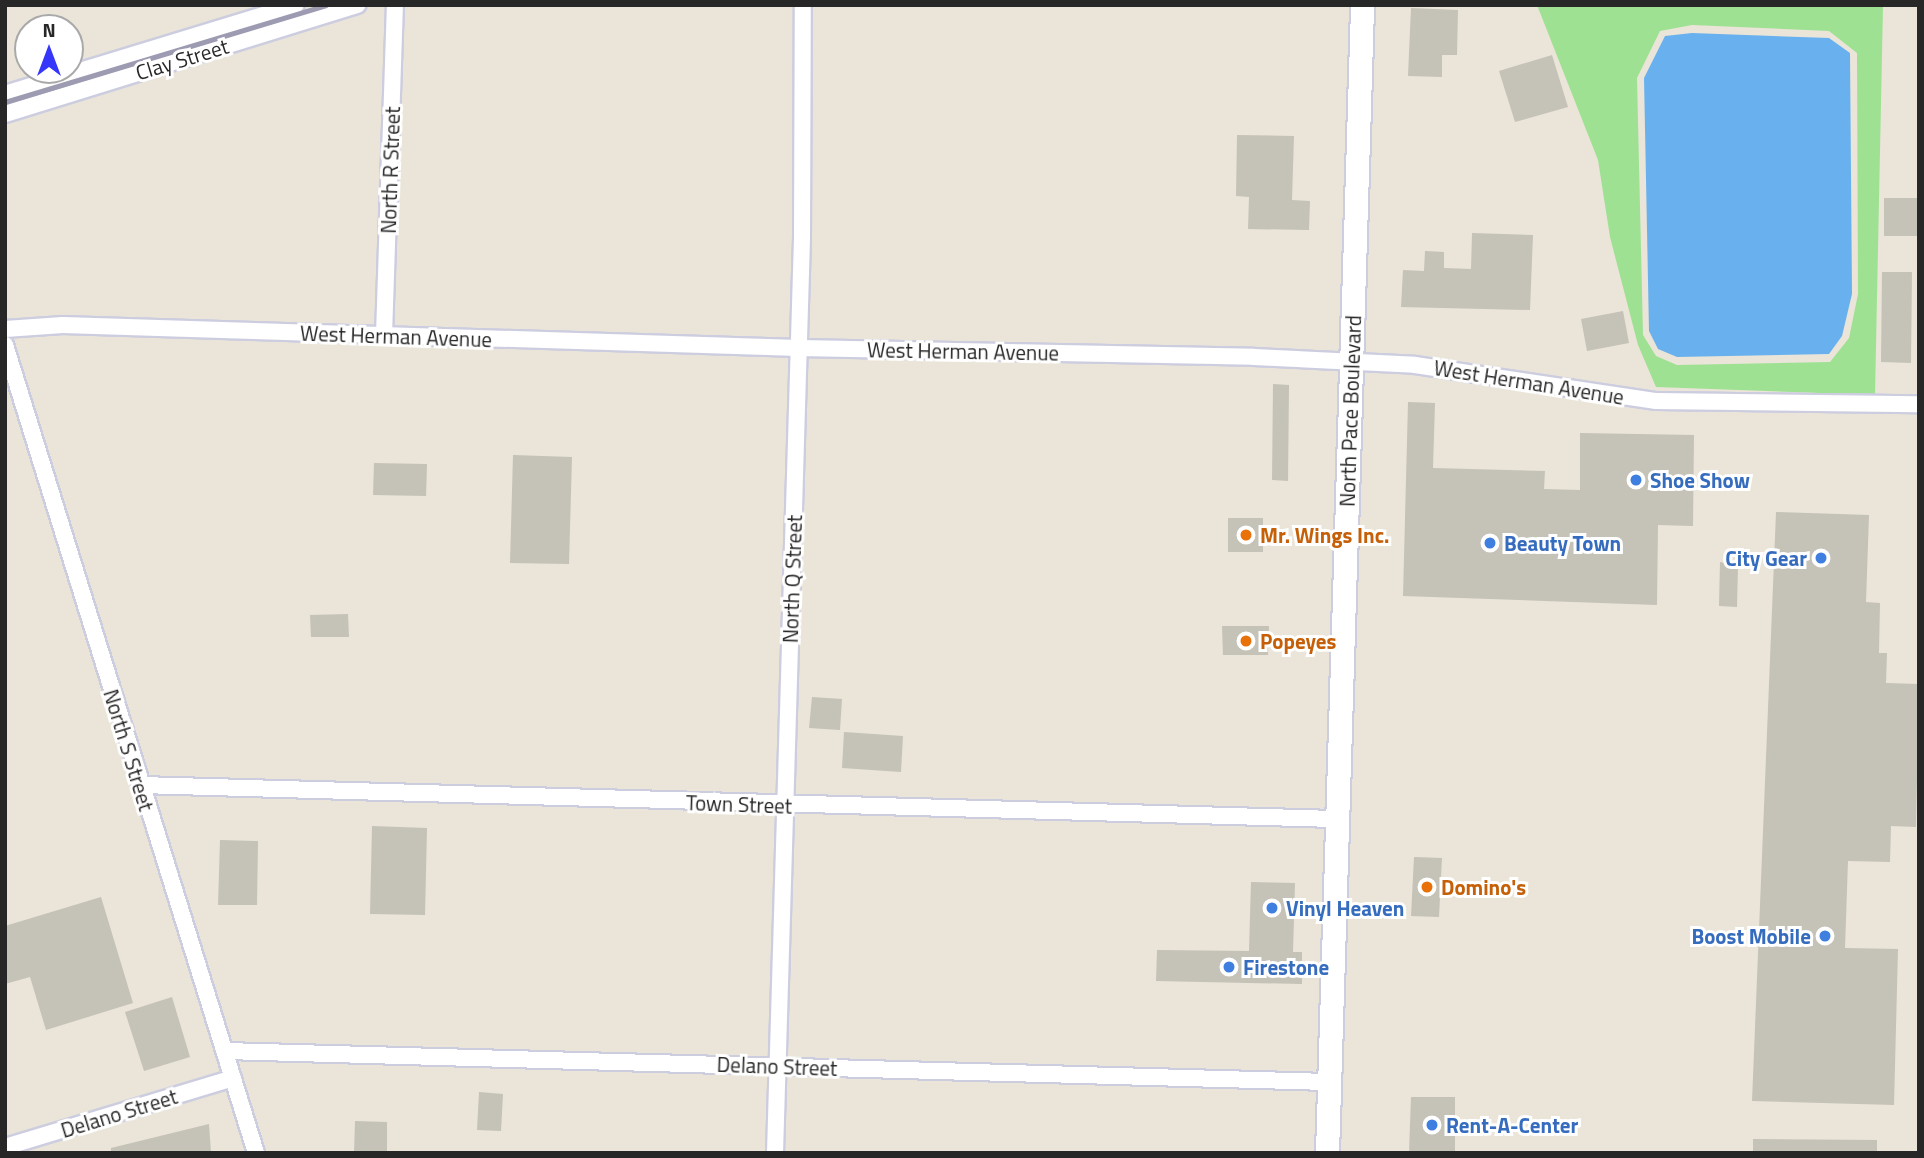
<!DOCTYPE html>
<html>
<head>
<meta charset="utf-8">
<style>
  body { margin:0 }
  #map { position:relative; width:1924px; height:1158px; overflow:hidden; background:#eae5d8; font-family:"Titillium Web",sans-serif }
  div>[style] { position:absolute }
  .green>* { inset:0; background:#9ee193 }
  .water>* { inset:0; background:#68b1ee }
  .building>* { inset:0; background:#c5c2b8 }
  .roads { filter:drop-shadow(2px 0 #cdcde0) drop-shadow(-2px 0 #cdcde0) drop-shadow(0 2px #cdcde0) drop-shadow(0 -2px #cdcde0) }
  .street>* { height:16px; margin:-8px; padding:0 8px; transform-origin:8px; border-radius:8px; background:#fff }
  .secondary>* { height:23px; margin:-11.5px; padding:0 11.5px; transform-origin:11.5px; border-radius:11.5px; background:#fff }
  .rail>* { height:4.5px; margin:-2.25px; padding:0 2.25px; transform-origin:2.25px; border-radius:2.25px; background:#9c9bb1 }
  .dots>* { width:19px; height:19px; translate:-50% -50%; box-sizing:border-box; border:4px solid #fff; border-radius:50% }
  span { translate:-50% -50%; white-space:nowrap; text-align:center; line-height:1.15; -webkit-text-stroke:6px #fff; paint-order:stroke }
  .street-label { font-size:21px; color:#272727 }
  .shop-label { font-size:21px; color:#366cbe; font-weight:700 }
  .left { translate:0 -50%; text-align:left }
  .right { translate:-100% -50%; text-align:right }
  .food-label { font-size:21px; color:#c56008; font-weight:700 }
  .frame { position:absolute; inset:0; border:7px solid #272727; pointer-events:none }
  .north { position:absolute; left:14px; top:14px; width:70px; height:70px; box-sizing:border-box; background:#fff; border:2px solid #a9a9a9; border-radius:50%; rotate:0deg; font-size:19px; font-weight:700; line-height:28px; text-align:center; color:#272727 }
  .north::after { content:''; display:block; margin:auto; width:24px; height:32px; background:#3635fa; clip-path:polygon(50% 0,100% 100%,50% 72%,0 100%) }
</style>
</head>
<body>
<div id="map">
  <div class="green">
    <div style="clip-path:polygon(evenodd,1537px 5px,1883px 6px,1875px 395px,1656px 387px,1638px 345px,1610px 237px,1598px 160px,1537px 5px,1692px 25px,1829px 31px,1857px 53px,1858px 294px,1849px 338px,1830px 362px,1677px 365px,1656px 356px,1643px 335px,1637px 78px,1660px 31px,1692px 25px)"></div>
  </div>
  <div class="water">
    <div style="clip-path:polygon(1692px 33px,1829px 38px,1850px 53px,1852px 294px,1842px 336px,1829px 354px,1677px 357px,1658px 349px,1649px 331px,1644px 78px,1665px 36px)"></div>
  </div>
  <div class="building">
    <div style="clip-path:polygon(1411px 8px,1458px 10px,1457px 55px,1442px 55px,1442px 77px,1408px 76px)"></div>
    <div style="clip-path:polygon(1552px 55px,1568px 107px,1515px 122px,1499px 71px)"></div>
    <div style="clip-path:polygon(1237px 135px,1294px 136px,1292px 200px,1310px 201px,1309px 230px,1248px 229px,1249px 197px,1236px 196px)"></div>
    <div style="clip-path:polygon(1884px 198px,1919px 198px,1919px 236px,1884px 236px)"></div>
    <div style="clip-path:polygon(1472px 233px,1533px 235px,1530px 310px,1401px 307px,1403px 270px,1424px 271px,1425px 251px,1444px 252px,1444px 268px,1471px 269px)"></div>
    <div style="clip-path:polygon(1882px 272px,1912px 272px,1911px 363px,1881px 362px)"></div>
    <div style="clip-path:polygon(1623px 311px,1629px 343px,1587px 351px,1581px 319px)"></div>
    <div style="clip-path:polygon(1273px 384px,1289px 385px,1288px 481px,1272px 480px)"></div>
    <div style="clip-path:polygon(1408px 402px,1435px 403px,1433px 468px,1545px 471px,1544px 489px,1580px 490px,1580px 433px,1694px 435px,1693px 526px,1658px 525px,1657px 605px,1403px 596px)"></div>
    <div style="clip-path:polygon(513px 455px,572px 457px,569px 564px,510px 563px)"></div>
    <div style="clip-path:polygon(374px 463px,427px 464px,426px 496px,373px 495px)"></div>
    <div style="clip-path:polygon(1776px 512px,1869px 515px,1866px 602px,1880px 603px,1879px 653px,1887px 653px,1886px 683px,1919px 684px,1916px 827px,1891px 826px,1890px 862px,1848px 861px,1845px 948px,1898px 949px,1894px 1105px,1752px 1101px)"></div>
    <div style="clip-path:polygon(1228px 518px,1263px 518px,1263px 552px,1228px 552px)"></div>
    <div style="clip-path:polygon(1720px 562px,1738px 566px,1737px 607px,1719px 606px)"></div>
    <div style="clip-path:polygon(348px 614px,349px 637px,311px 637px,310px 615px)"></div>
    <div style="clip-path:polygon(1222px 626px,1269px 626px,1268px 655px,1223px 655px)"></div>
    <div style="clip-path:polygon(812px 697px,842px 699px,840px 730px,809px 728px)"></div>
    <div style="clip-path:polygon(844px 732px,903px 736px,901px 772px,842px 768px)"></div>
    <div style="clip-path:polygon(372px 826px,427px 828px,425px 915px,370px 914px)"></div>
    <div style="clip-path:polygon(220px 840px,258px 841px,257px 905px,218px 905px)"></div>
    <div style="clip-path:polygon(1414px 857px,1442px 858px,1439px 917px,1411px 916px)"></div>
    <div style="clip-path:polygon(1251px 882px,1295px 883px,1293px 952px,1302px 952px,1302px 984px,1156px 981px,1157px 950px,1249px 951px)"></div>
    <div style="clip-path:polygon(101px 897px,133px 1003px,46px 1030px,30px 977px,5px 984px,5px 926px)"></div>
    <div style="clip-path:polygon(172px 997px,190px 1057px,144px 1071px,125px 1012px)"></div>
    <div style="clip-path:polygon(479px 1092px,503px 1094px,501px 1131px,477px 1130px)"></div>
    <div style="clip-path:polygon(1411px 1097px,1455px 1097px,1455px 1153px,1409px 1153px)"></div>
    <div style="clip-path:polygon(355px 1121px,387px 1122px,387px 1153px,354px 1153px)"></div>
    <div style="clip-path:polygon(209px 1124px,211px 1153px,111px 1153px,111px 1148px)"></div>
    <div style="clip-path:polygon(1753px 1139px,1877px 1140px,1877px 1153px,1753px 1153px)"></div>
  </div>
  <div class="roads">
    <div class="street">
      <div style="left:5px;top:94px;width:304px;rotate:-17deg"></div>
      <div style="left:5px;top:114px;width:369px;rotate:-17.2deg"></div>
      <div style="left:5px;top:329px;width:58px;rotate:-3.9deg"></div>
      <div style="left:63px;top:325px;width:736px;rotate:1.79deg"></div>
      <div style="left:799px;top:348px;width:455px;rotate:1.1deg"></div>
      <div style="left:1254px;top:357px;width:161px;rotate:2.8deg"></div>
      <div style="left:1415px;top:365px;width:244px;rotate:8.5deg"></div>
      <div style="left:1656px;top:401px;width:263px;rotate:0.7deg"></div>
      <div style="left:384px;top:335px;width:330px;rotate:-88.1deg"></div>
      <div style="left:5px;top:345px;width:846px;rotate:72.74deg"></div>
      <div style="left:140px;top:785px;width:1198px;rotate:1.63deg"></div>
      <div style="left:225px;top:1051px;width:1104px;rotate:1.61deg"></div>
      <div style="left:5px;top:1147px;width:238px;rotate:-16.8deg"></div>
      <div style="left:775px;top:1153px;width:917px;rotate:-88.31deg"></div>
      <div style="left:802px;top:236px;width:231px;rotate:-89.8deg"></div>
    </div>
    <div class="secondary">
      <div style="left:1327px;top:1153px;width:1149px;rotate:-88.25deg"></div>
    </div>
  </div>
  <div class="rail">
    <div style="left:5px;top:102px;width:335px;rotate:-16.8deg"></div>
  </div>
  <div class="dots">
    <div style="left:1636px;top:480px;background:#3f7fe0"></div>
    <div style="left:1246px;top:535px;background:#e8710a"></div>
    <div style="left:1490px;top:543px;background:#3f7fe0"></div>
    <div style="left:1821px;top:558px;background:#3f7fe0"></div>
    <div style="left:1246px;top:641px;background:#e8710a"></div>
    <div style="left:1427px;top:887px;background:#e8710a"></div>
    <div style="left:1272px;top:908px;background:#3f7fe0"></div>
    <div style="left:1825px;top:936px;background:#3f7fe0"></div>
    <div style="left:1229px;top:967px;background:#3f7fe0"></div>
    <div style="left:1432px;top:1125px;background:#3f7fe0"></div>
  </div>
  <div class="street-label">
    <span style="left:182px;top:59px;rotate:-17deg">Clay Street</span>
    <span style="left:390px;top:170px;rotate:-88deg">North R Street</span>
    <span style="left:396px;top:336px;rotate:2deg">West Herman Avenue</span>
    <span style="left:963px;top:351px;rotate:1deg">West Herman Avenue</span>
    <span style="left:1529px;top:382px;rotate:9deg">West Herman Avenue</span>
    <span style="left:1350px;top:411px;rotate:-88deg">North Pace Boulevard</span>
    <span style="left:792px;top:579px;rotate:-88deg">North Q Street</span>
    <span style="left:129px;top:750px;rotate:73deg">North S Street</span>
    <span style="left:739px;top:804px;rotate:2deg">Town Street</span>
    <span style="left:777px;top:1066px;rotate:2deg">Delano Street</span>
    <span style="left:119px;top:1113px;rotate:-17deg">Delano Street</span>
  </div>
  <div class="shop-label">
    <span class="left" style="left:1650px;top:480px">Shoe Show</span>
    <span class="left" style="left:1504px;top:543px">Beauty Town</span>
    <span class="right" style="left:1807px;top:558px">City Gear</span>
    <span class="left" style="left:1286px;top:908px">Vinyl Heaven</span>
    <span class="right" style="left:1811px;top:936px">Boost Mobile</span>
    <span class="left" style="left:1243px;top:967px">Firestone</span>
    <span class="left" style="left:1446px;top:1125px">Rent-A-Center</span>
  </div>
  <div class="food-label">
    <span class="left" style="left:1260px;top:535px">Mr. Wings Inc.</span>
    <span class="left" style="left:1260px;top:641px">Popeyes</span>
    <span class="left" style="left:1441px;top:887px">Domino's</span>
  </div>
  <div class="frame"></div>
  <div class="north">N</div>
</div>
</body>
</html>
